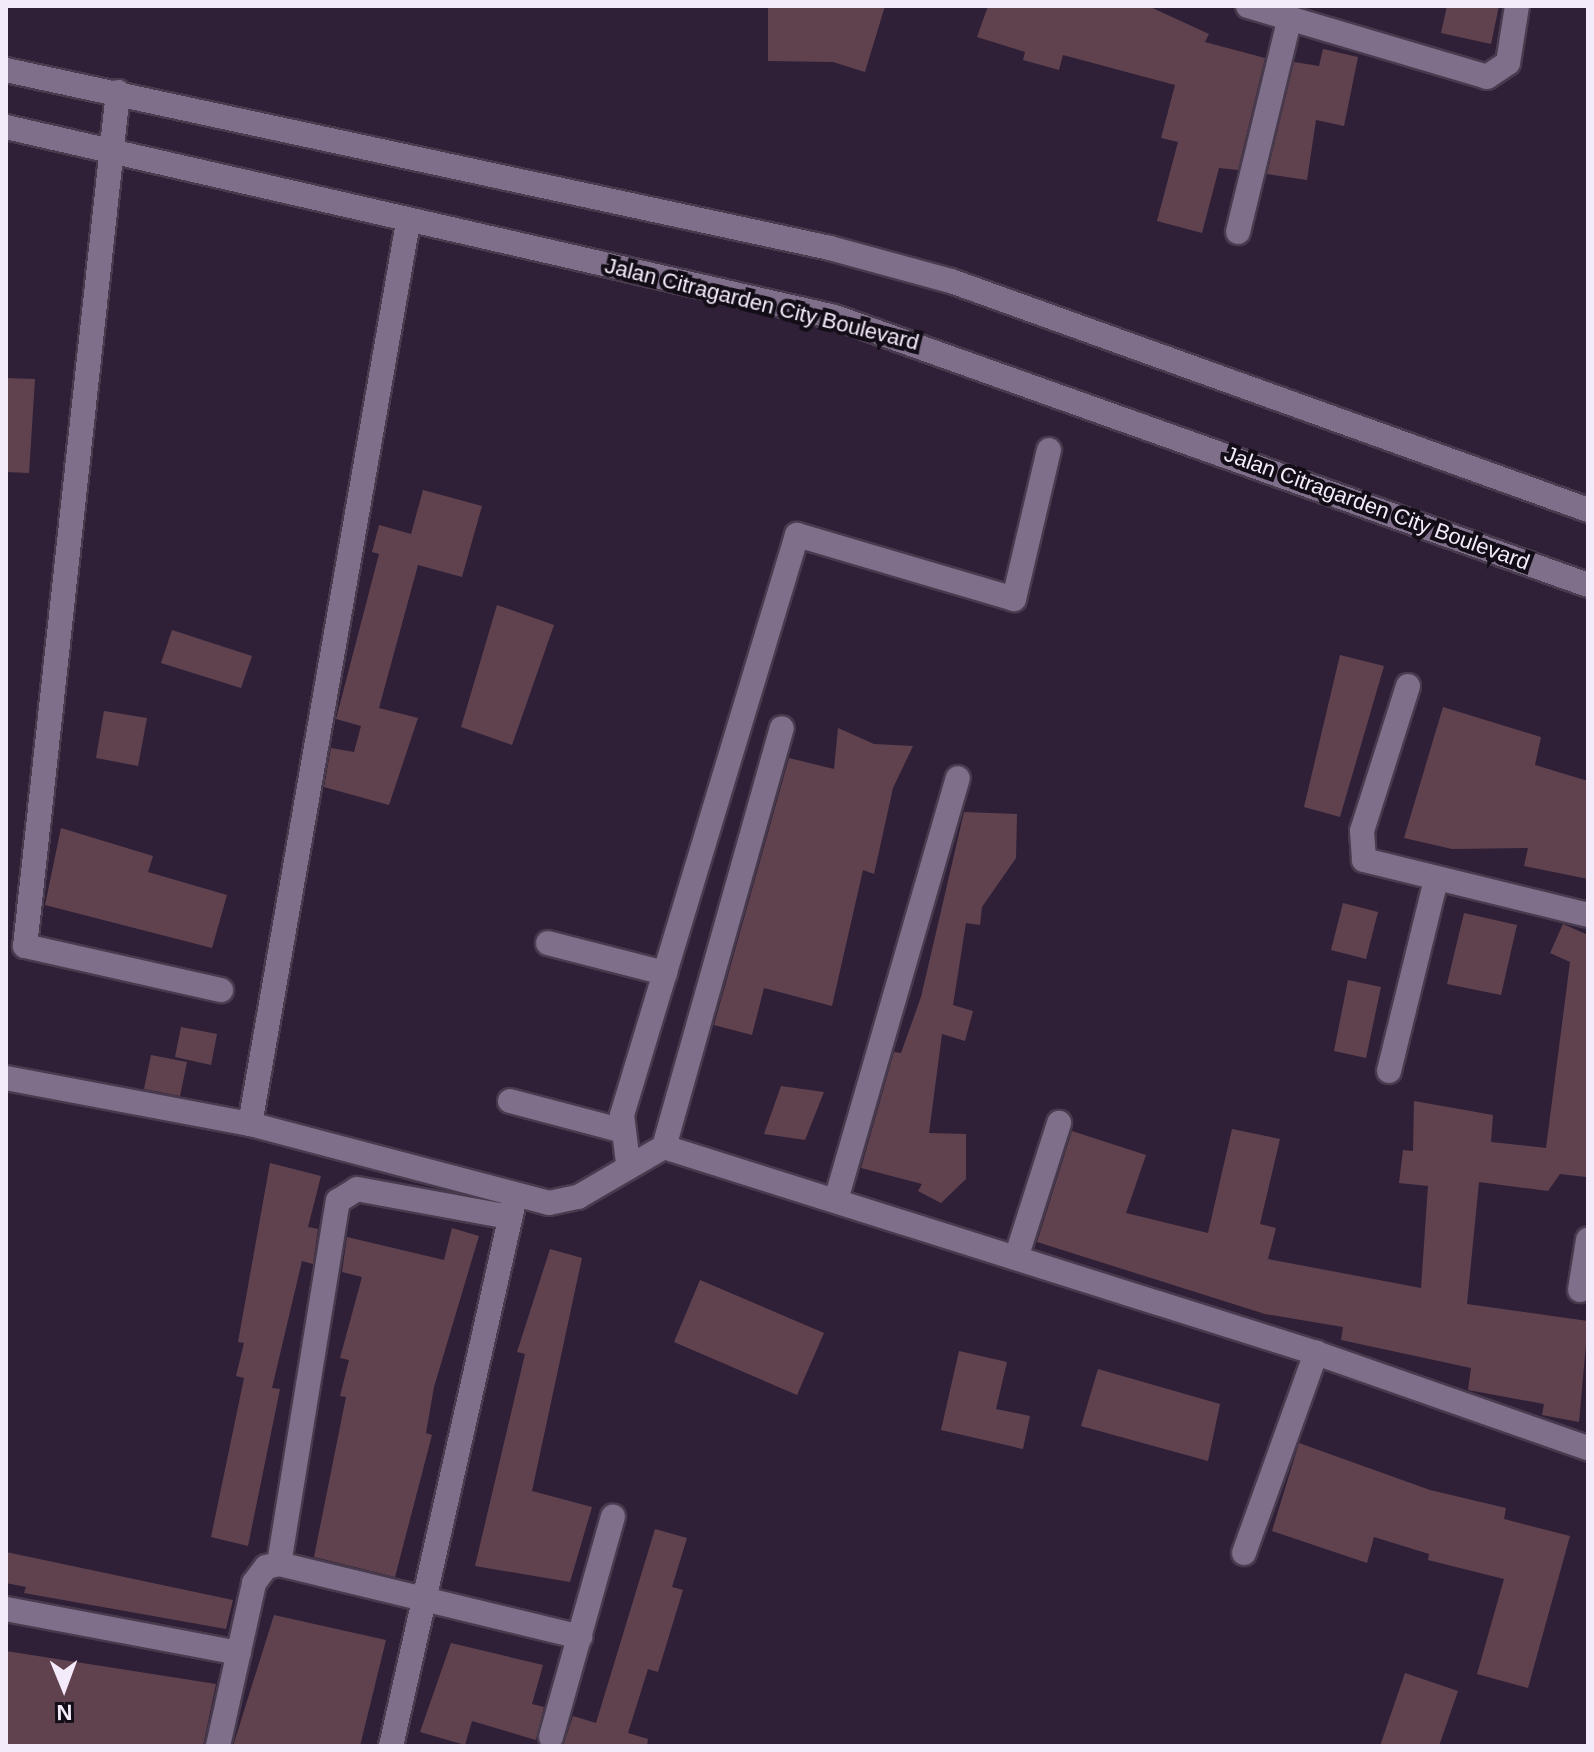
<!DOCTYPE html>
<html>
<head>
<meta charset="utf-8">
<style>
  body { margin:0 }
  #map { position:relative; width:1594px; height:1752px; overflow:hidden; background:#2f2037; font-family:Helvetica,sans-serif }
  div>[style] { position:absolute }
  .building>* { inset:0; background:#60424f }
  .roads { filter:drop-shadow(2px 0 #483b4e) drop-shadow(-2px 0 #483b4e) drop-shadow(0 2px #483b4e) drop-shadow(0 -2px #483b4e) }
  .street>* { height:24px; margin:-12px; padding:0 12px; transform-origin:12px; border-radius:12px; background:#806f8a }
  .secondary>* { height:24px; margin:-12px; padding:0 12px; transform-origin:12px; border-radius:12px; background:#806f8a }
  span { translate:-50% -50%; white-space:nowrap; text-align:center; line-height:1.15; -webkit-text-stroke:8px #130d17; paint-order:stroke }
  .street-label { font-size:22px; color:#f4ebfa }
  .frame { position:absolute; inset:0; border:8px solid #f4ebfa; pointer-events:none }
  .north { position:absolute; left:24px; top:1648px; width:80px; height:80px; -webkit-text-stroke:6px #130d17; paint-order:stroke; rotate:179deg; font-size:22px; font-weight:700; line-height:32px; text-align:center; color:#f4ebfa }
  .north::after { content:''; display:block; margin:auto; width:28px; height:36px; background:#f4ebfa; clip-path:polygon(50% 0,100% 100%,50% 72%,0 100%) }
</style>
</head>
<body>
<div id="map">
  <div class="building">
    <div style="clip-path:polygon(768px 6px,885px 6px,865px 72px,833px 62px,768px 61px)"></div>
    <div style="clip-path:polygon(988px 6px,1148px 6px,1209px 34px,1205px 42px,1265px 58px,1238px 170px,1219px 168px,1202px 233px,1157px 221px,1178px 142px,1161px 138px,1175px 85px,1063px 55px,1059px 70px,1023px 60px,1025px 52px,977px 37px)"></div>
    <div style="clip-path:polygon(1447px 6px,1499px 6px,1491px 44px,1441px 33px)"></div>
    <div style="clip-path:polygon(1323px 49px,1358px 57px,1344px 126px,1316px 120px,1307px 180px,1267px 174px,1294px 62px,1319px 66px)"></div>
    <div style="clip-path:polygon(6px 378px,35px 379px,29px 473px,6px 472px)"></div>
    <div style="clip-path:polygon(423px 490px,482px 506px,462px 577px,418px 565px,379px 708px,418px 718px,389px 805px,324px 787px,331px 748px,354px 752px,361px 726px,336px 719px,379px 554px,372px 552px,379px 525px,411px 534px)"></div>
    <div style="clip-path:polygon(497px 605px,554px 625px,512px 745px,461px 727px)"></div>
    <div style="clip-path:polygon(172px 630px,252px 656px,241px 688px,161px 663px)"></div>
    <div style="clip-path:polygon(1340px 655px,1384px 666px,1340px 817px,1304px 807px)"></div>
    <div style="clip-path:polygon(1443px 707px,1541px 737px,1535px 765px,1588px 781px,1588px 879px,1524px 866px,1528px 848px,1452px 849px,1404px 838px)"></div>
    <div style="clip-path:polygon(104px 711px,147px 718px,138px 766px,96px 758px)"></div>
    <div style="clip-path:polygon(838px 728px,874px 744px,913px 746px,893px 788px,874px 874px,863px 870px,832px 1006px,764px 988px,752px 1035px,714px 1025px,789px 758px,834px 769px)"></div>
    <div style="clip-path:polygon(964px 812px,1017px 814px,1016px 858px,982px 907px,980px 925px,966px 923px,953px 1005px,973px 1011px,965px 1041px,942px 1034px,929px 1133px,966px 1134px,966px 1179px,941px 1203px,918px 1191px,922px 1184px,861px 1168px,894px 1052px,901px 1053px,921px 997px)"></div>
    <div style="clip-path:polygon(61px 828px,153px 856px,148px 872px,227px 895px,212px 948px,45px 905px)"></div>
    <div style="clip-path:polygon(1343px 903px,1378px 912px,1366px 959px,1331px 950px)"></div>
    <div style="clip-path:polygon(1464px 913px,1517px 925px,1501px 995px,1447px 984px)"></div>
    <div style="clip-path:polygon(1563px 924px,1588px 935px,1586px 1177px,1560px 1174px,1548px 1191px,1479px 1182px,1467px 1304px,1588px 1321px,1579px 1422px,1542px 1415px,1544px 1404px,1468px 1390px,1471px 1368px,1341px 1340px,1343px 1327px,1265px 1314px,1037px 1242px,1072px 1131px,1146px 1155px,1126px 1213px,1208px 1233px,1232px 1129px,1280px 1139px,1260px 1224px,1276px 1228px,1268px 1259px,1421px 1288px,1428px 1186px,1399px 1183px,1403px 1150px,1413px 1151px,1414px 1101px,1493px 1115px,1491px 1142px,1546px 1148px,1570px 962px,1550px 953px)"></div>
    <div style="clip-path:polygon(1348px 980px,1381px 987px,1366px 1058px,1334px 1051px)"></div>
    <div style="clip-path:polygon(181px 1027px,217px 1034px,211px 1065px,175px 1057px)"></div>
    <div style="clip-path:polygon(151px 1055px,187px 1062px,180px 1096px,144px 1089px)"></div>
    <div style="clip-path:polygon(781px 1086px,824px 1092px,805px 1140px,764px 1134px)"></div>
    <div style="clip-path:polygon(270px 1163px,321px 1176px,308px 1227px,318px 1229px,313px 1264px,302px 1261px,272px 1388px,280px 1389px,248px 1546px,211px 1537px,244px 1378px,236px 1376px,244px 1343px,238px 1342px)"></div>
    <div style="clip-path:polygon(452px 1228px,479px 1236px,434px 1387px,426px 1433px,432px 1435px,395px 1577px,314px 1557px,346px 1397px,340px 1396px,349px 1360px,340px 1358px,362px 1277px,342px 1272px,347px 1237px,444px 1260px)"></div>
    <div style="clip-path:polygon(550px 1249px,582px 1258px,532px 1491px,592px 1507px,570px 1582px,475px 1566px,525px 1354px,517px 1352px)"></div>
    <div style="clip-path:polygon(700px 1280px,824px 1333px,797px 1395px,674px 1342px)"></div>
    <div style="clip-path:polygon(959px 1351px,1007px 1362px,996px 1409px,1030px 1416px,1023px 1449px,941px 1430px)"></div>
    <div style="clip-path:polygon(1098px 1369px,1220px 1404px,1208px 1461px,1081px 1426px)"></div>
    <div style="clip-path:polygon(1299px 1443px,1430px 1490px,1506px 1508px,1504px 1519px,1570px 1536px,1528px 1688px,1477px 1674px,1504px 1579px,1428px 1560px,1429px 1554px,1374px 1537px,1367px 1563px,1272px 1531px)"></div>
    <div style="clip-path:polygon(655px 1529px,687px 1538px,672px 1587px,683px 1590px,658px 1672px,648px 1669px,628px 1733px,648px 1739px,647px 1746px,563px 1746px,573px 1716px,596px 1723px)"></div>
    <div style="clip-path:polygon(6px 1552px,233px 1600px,226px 1629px,24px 1593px,26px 1587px,6px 1583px)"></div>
    <div style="clip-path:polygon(274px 1615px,386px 1640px,360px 1746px,233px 1746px)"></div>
    <div style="clip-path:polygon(451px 1643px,543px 1665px,532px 1704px,544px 1707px,536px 1740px,472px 1721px,465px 1745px,420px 1732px)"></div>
    <div style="clip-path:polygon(6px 1651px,216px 1684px,203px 1746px,6px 1746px)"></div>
    <div style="clip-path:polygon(1405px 1673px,1458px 1691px,1439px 1746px,1380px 1746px)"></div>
  </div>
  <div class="roads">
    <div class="street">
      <div style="left:1248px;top:6px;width:249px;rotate:16.5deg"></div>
      <div style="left:1487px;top:77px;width:25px;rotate:-34deg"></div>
      <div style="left:1508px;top:63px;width:58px;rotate:-81deg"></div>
      <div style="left:118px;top:92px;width:859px;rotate:96.21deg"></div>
      <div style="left:25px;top:946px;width:201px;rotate:12.7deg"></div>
      <div style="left:1238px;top:232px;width:217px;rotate:-76.4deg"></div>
      <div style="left:1408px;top:686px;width:152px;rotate:107.6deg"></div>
      <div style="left:1362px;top:831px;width:29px;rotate:86deg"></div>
      <div style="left:1364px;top:860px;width:231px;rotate:13.8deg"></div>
      <div style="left:548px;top:943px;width:121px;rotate:14.4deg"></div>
      <div style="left:1389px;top:1071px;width:197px;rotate:-76.2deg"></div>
      <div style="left:6px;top:1078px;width:248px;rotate:10.7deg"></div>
      <div style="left:250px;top:1124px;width:309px;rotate:14.8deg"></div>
      <div style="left:549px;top:1203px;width:30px;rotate:-12deg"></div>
      <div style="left:578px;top:1197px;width:99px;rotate:-30.2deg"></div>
      <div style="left:664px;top:1147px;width:684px;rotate:17.53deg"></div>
      <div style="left:1316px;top:1353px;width:288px;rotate:19.3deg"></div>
      <div style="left:510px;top:1101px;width:114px;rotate:14.8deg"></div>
      <div style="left:250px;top:1124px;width:916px;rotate:-80.06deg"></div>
      <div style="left:664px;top:1147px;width:435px;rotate:-74.3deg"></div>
      <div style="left:628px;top:1163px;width:48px;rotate:-97.1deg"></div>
      <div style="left:622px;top:1115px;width:606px;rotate:-73.21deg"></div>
      <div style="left:797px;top:535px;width:226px;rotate:16.4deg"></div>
      <div style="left:1014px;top:599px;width:153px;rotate:-76.8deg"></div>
      <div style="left:836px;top:1200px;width:439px;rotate:-73.9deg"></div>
      <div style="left:1016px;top:1258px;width:142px;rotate:-72.3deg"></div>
      <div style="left:1580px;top:1290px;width:51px;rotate:-80.9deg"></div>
      <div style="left:1244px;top:1553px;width:213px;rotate:-70.2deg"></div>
      <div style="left:279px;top:1564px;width:368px;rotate:-80.8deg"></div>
      <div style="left:338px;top:1201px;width:22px;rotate:-32deg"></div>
      <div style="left:357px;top:1189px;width:156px;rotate:10.4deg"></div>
      <div style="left:6px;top:1609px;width:237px;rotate:10.7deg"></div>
      <div style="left:551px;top:1737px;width:229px;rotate:-74.3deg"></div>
      <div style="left:218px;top:1746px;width:167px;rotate:-77.5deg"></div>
      <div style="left:254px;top:1583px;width:20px;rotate:-53deg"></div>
      <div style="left:266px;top:1567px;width:13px;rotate:-13deg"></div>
      <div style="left:279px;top:1564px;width:310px;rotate:13.6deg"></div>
      <div style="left:391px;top:1746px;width:563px;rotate:-77.27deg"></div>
    </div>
    <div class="secondary">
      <div style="left:6px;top:70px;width:843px;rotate:12.19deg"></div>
      <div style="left:830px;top:248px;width:125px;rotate:15.3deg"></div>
      <div style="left:951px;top:281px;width:677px;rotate:19.77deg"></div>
      <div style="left:6px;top:127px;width:850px;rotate:12.91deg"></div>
      <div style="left:835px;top:317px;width:799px;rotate:19.59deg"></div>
    </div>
  </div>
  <div class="street-label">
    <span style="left:762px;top:304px;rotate:14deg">Jalan Citragarden City Boulevard</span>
    <span style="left:1377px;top:508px;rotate:20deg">Jalan Citragarden City Boulevard</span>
  </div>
  <div class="frame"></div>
  <div class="north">N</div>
</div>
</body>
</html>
